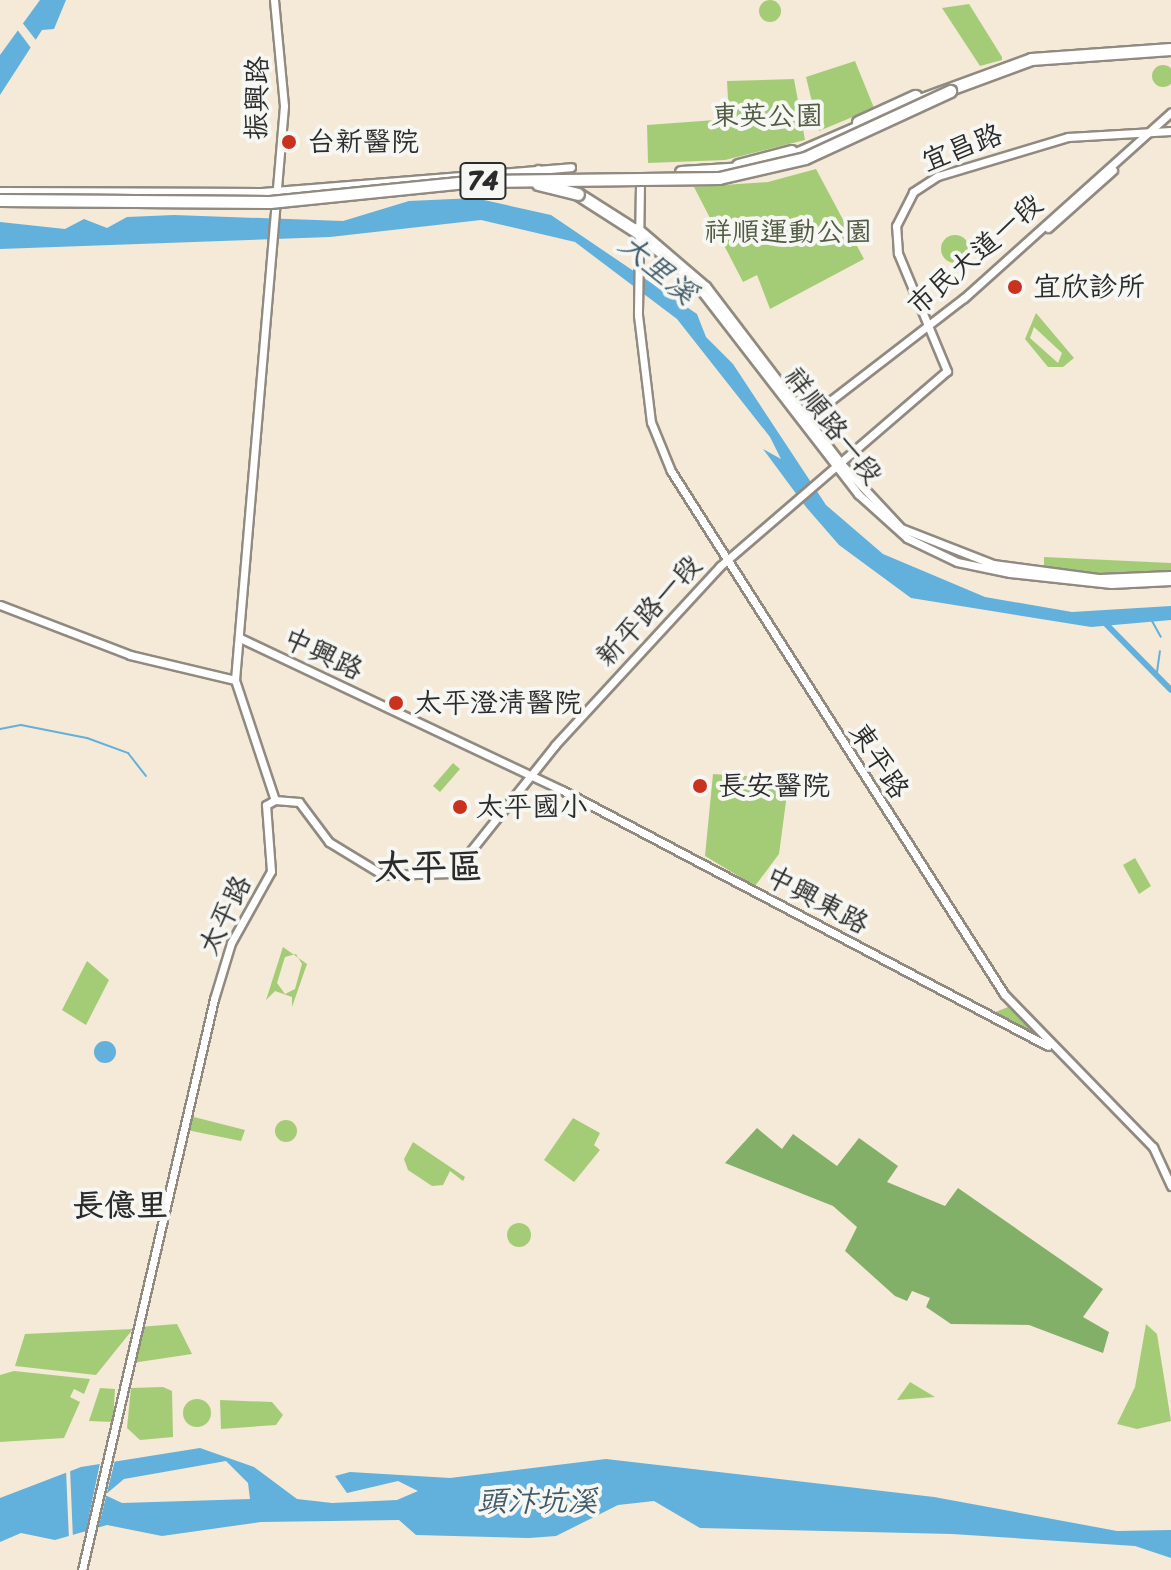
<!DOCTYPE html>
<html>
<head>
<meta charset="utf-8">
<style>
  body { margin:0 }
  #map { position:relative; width:1171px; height:1570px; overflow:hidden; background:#f5e9d7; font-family:Sriracha,"LXGW WenKai TC",sans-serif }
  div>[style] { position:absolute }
  .green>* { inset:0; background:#a4cc77 }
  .round { border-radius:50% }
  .forest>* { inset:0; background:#83b068 }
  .water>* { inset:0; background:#62b0dc }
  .pier>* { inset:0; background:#f5e9d7 }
  .stream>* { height:2px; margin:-1px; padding:0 1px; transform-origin:1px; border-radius:1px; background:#62b0dc }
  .river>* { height:6px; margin:-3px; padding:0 3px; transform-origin:3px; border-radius:3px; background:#62b0dc }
  .roads { filter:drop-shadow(2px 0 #908a81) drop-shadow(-2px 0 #908a81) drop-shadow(0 2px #908a81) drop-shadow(0 -2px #908a81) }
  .secondary>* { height:7px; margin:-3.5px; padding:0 3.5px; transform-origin:3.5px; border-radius:3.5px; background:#fff }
  .highway>* { height:11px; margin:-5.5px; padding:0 5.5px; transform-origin:5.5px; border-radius:5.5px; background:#fff }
  .bridges { filter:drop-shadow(2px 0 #908a81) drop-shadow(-2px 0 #908a81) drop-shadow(0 2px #908a81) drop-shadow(0 -2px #908a81) }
  .highway-bridge>* { height:11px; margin:-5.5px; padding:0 5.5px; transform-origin:5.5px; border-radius:5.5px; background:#fff }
  .dots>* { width:22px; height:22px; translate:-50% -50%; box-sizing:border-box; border:4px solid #f6f6f2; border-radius:50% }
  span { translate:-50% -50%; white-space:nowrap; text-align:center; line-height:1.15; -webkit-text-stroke:8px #f6f6f2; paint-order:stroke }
  .shield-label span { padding:2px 6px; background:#f6f6f2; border:2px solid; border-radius:6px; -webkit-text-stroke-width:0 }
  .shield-label { font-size:26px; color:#2b2b2b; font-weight:700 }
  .street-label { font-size:28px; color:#2b2b2b }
  .park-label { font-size:28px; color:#4f5b42 }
  .poi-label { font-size:28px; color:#2b2b2b }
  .left { translate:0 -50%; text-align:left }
  .water-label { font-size:30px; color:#3e5a69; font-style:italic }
  .quarter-label { font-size:32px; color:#2b2b2b; font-weight:700 }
  .district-label { font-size:36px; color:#2b2b2b; font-weight:700 }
</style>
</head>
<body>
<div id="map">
  <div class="green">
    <div class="round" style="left:759px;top:0;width:22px;height:22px"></div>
    <div style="clip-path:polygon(969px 4px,1002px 57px,1002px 60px,980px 66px,942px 8px)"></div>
    <div style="clip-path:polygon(855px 61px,874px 108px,819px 131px,806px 77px)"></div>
    <div class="round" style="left:1152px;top:65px;width:22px;height:22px"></div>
    <div style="clip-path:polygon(794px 79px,805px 140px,725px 160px,648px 163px,647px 125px,729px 119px,727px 81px)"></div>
    <div style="clip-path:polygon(816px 169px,864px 259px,770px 309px,757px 275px,743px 282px,694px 187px,768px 182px)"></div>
    <div class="round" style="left:941px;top:235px;width:28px;height:28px"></div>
    <div style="clip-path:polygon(evenodd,1036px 313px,1074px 358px,1063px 367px,1048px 367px,1025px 339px,1036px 313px,1034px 327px,1062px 353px,1058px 363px,1030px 338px,1034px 327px)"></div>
    <div style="clip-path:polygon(1044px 557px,1171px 563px,1171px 573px,1090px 575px,1044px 567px)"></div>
    <div style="clip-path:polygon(453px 763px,460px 769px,440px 792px,433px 786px)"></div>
    <div style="clip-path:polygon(713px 774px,789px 779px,779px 854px,755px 886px,705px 856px)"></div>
    <div style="clip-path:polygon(1135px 858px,1151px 886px,1139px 894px,1123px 865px)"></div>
    <div style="clip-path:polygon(evenodd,283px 947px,307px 964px,292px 1007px,292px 997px,275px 991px,266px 1000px,283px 947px,296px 954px,302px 964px,295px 989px,285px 994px,277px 983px,285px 957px,296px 954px)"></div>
    <div style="clip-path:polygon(87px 961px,109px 980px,86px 1025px,62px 1010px)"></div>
    <div style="clip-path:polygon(1008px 1007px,1033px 1032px,1033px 1034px,993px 1013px)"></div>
    <div style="clip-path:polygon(190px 1116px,245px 1130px,241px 1141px,187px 1130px)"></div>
    <div style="clip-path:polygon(573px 1118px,600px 1133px,594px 1145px,600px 1150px,574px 1182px,544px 1160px)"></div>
    <div class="round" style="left:275px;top:1120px;width:22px;height:22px"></div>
    <div style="clip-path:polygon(413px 1142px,465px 1177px,463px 1181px,450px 1171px,443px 1185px,432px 1186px,408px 1170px,404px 1159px)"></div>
    <div class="round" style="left:142px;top:1196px;width:20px;height:20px"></div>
    <div class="round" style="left:507px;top:1223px;width:24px;height:24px"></div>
    <div style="clip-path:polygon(177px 1324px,192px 1354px,132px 1363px,139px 1327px)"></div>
    <div style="clip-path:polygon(1146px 1324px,1157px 1334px,1171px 1421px,1137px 1429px,1117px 1424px,1135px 1387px)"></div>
    <div style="clip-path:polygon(133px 1329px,96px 1375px,15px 1366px,25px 1334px)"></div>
    <div style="clip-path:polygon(14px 1371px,90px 1379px,84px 1394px,74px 1389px,70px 1397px,80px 1402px,64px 1438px,0 1442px,0 1375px)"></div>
    <div style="clip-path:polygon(910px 1382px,935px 1397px,897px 1400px)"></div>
    <div style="clip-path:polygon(163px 1387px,172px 1391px,173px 1437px,140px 1440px,127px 1428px,131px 1388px)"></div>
    <div style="clip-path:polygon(100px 1388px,115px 1389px,113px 1422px,89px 1421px)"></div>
    <div class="round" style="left:183px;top:1399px;width:28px;height:28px"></div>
    <div style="clip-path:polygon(220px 1400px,272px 1402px,283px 1415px,276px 1425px,221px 1429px)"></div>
  </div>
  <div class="forest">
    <div style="clip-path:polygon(757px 1128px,782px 1149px,793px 1134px,837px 1166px,859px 1138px,898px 1166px,887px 1182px,945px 1206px,958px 1188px,1103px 1289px,1083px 1317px,1109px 1332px,1103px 1353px,1029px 1325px,951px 1324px,926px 1307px,930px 1298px,912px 1291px,907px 1301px,895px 1296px,845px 1251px,857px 1227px,833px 1206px,725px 1163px)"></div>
  </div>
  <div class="water">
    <div style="clip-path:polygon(40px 0,66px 0,54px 29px,42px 30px,0 95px,0 55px)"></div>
    <div style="clip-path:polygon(475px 198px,551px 215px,697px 314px,706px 337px,733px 364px,826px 505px,883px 554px,985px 597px,1072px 612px,1171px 606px,1171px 620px,1091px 627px,911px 598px,839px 545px,806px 507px,763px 449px,781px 459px,770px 437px,677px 319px,575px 242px,481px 220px,330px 237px,0 249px,0 222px,65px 229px,84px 219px,107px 228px,127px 217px,174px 215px,343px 221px,409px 201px)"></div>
    <div class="round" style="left:94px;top:1041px;width:22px;height:22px"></div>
    <div style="clip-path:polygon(evenodd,200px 1448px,254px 1467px,297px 1499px,332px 1503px,397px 1500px,418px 1491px,398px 1481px,347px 1493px,335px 1476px,350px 1472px,450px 1478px,606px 1459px,934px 1497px,1117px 1531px,1171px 1530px,1171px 1558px,1135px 1546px,952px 1534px,700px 1528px,654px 1501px,618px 1505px,556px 1536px,529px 1538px,416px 1535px,399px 1520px,261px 1522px,162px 1536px,107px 1525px,55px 1540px,21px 1533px,0 1542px,0 1498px,81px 1467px,200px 1448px,226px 1461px,248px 1483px,250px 1499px,122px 1503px,105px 1495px,124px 1479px,226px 1461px)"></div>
  </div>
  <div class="pier">
    <div style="clip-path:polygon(21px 21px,39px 44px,34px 52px,16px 28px)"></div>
    <div style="clip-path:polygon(116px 1456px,97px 1533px,85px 1536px,101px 1458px)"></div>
    <div style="clip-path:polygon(70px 1468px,73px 1539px,69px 1540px,66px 1470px)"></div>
  </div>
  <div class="stream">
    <div style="left:1152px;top:621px;width:18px;rotate:61deg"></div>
    <div style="left:1157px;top:672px;width:21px;rotate:-82deg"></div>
    <div style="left:0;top:729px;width:21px;rotate:-11deg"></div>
    <div style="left:21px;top:725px;width:67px;rotate:11.1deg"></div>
    <div style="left:87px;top:738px;width:44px;rotate:20.1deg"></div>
    <div style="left:128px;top:753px;width:29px;rotate:52deg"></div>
  </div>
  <div class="river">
    <div style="left:1104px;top:622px;width:95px;rotate:45.4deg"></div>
  </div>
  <div class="roads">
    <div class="secondary">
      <div style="left:274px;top:0;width:106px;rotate:84.6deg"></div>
      <div style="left:284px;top:106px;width:576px;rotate:94.88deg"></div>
      <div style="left:235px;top:680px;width:126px;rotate:71.6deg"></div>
      <div style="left:538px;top:169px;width:45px;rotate:27.7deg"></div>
      <div style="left:640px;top:184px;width:131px;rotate:90.9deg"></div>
      <div style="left:638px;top:315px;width:108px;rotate:83.1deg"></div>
      <div style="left:651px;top:422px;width:53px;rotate:67.8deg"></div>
      <div style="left:671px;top:471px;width:620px;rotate:57.51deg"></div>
      <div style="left:1004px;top:994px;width:214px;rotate:45.8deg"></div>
      <div style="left:1153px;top:1147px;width:43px;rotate:65.2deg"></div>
      <div style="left:0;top:191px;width:262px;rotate:0.2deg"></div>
      <div style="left:262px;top:192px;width:310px;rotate:-4.6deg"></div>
      <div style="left:637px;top:227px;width:91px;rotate:40.5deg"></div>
      <div style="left:706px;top:286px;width:228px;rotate:52.7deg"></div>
      <div style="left:844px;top:467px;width:83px;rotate:46.9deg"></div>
      <div style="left:901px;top:528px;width:99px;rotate:21.4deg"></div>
      <div style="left:993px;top:564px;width:108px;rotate:7.5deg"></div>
      <div style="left:1100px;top:578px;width:71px;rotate:-2.4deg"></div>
      <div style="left:1048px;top:228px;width:87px;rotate:-41.7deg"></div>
      <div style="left:638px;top:235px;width:75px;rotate:40.1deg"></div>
      <div style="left:695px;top:283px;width:267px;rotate:52.3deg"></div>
      <div style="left:858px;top:494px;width:66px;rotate:41.9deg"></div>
      <div style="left:907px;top:538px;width:55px;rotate:25.6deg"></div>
      <div style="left:957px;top:562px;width:54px;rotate:11.7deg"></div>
      <div style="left:1010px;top:573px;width:102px;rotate:6.2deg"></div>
      <div style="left:1111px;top:584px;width:60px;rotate:-2.9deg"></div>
      <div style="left:804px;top:421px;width:202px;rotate:-37.6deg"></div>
      <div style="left:964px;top:298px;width:278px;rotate:-41.9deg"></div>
      <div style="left:0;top:605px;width:139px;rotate:21deg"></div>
      <div style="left:130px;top:655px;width:108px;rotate:13.4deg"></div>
      <div style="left:240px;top:638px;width:356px;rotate:25.3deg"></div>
      <div style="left:562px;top:790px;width:549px;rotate:27.78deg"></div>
      <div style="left:275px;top:800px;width:24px;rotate:5deg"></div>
      <div style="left:299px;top:802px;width:50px;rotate:53.1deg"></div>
      <div style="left:329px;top:842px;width:63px;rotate:31.4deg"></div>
      <div style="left:383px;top:875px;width:70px;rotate:-1.6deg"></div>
      <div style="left:453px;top:873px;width:164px;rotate:-51.4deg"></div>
      <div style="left:555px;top:745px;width:243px;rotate:-47.3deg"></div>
      <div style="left:720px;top:566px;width:299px;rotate:-40.7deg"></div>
      <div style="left:947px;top:371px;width:128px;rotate:-112.6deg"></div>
      <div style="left:898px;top:253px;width:27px;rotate:-94deg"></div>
      <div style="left:896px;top:226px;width:38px;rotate:-63deg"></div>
      <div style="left:913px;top:192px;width:30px;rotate:-33deg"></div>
      <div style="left:938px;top:176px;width:136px;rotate:-16.7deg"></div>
      <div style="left:1068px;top:137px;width:103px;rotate:-3.3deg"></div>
      <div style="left:82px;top:1570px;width:586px;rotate:-76.98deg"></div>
      <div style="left:214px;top:999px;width:59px;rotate:-73.1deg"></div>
      <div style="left:231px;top:943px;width:82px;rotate:-60.9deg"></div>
      <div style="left:271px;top:871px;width:66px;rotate:-94.3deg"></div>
      <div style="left:266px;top:805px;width:10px;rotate:-29deg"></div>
    </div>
    <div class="highway">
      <div style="left:909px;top:104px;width:130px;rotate:-20.2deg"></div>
      <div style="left:1031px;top:59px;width:140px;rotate:-4.1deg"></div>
      <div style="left:858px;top:122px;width:63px;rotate:-24.5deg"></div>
      <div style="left:784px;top:159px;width:91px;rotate:-23.2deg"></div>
      <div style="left:738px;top:165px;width:55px;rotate:-14.8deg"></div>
      <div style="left:681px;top:172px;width:63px;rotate:-3.6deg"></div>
      <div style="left:578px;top:194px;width:72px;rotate:32.6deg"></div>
    </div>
  </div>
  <div class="bridges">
    <div class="highway-bridge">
      <div style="left:538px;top:184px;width:41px;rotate:14deg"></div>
      <div style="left:0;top:200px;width:270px;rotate:0.4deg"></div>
      <div style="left:270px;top:202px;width:209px;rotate:-5.8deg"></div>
      <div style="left:478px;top:181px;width:241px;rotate:-0.7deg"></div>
      <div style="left:719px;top:178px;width:88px;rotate:-13.1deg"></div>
      <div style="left:805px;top:158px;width:160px;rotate:-24.8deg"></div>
    </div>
  </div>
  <div class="dots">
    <div style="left:289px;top:142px;background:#c8321e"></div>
    <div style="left:1015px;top:287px;background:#c8321e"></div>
    <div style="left:396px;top:703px;background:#c8321e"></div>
    <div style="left:700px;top:786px;background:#c8321e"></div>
    <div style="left:460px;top:807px;background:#c8321e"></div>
  </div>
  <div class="shield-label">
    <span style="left:483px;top:181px">74</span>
  </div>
  <div class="street-label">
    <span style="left:257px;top:98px;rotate:-89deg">振興路</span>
    <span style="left:962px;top:148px;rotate:-21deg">宜昌路</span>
    <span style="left:975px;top:255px;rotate:-41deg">市民大道一段</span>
    <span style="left:833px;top:426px;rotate:52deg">祥順路一段</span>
    <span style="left:649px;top:611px;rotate:-47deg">新平路一段</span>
    <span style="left:323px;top:654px;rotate:25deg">中興路</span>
    <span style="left:879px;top:761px;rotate:57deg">東平路</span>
    <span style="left:817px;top:900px;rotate:28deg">中興東路</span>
    <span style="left:225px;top:915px;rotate:-64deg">太平路</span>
  </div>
  <div class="park-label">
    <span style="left:767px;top:116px">東英公園</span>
    <span style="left:788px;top:232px">祥順運動公園</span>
  </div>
  <div class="poi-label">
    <span class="left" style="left:307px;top:142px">台新醫院</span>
    <span class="left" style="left:1033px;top:287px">宜欣診所</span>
    <span class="left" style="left:414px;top:703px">太平澄清醫院</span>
    <span class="left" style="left:718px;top:786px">長安醫院</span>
    <span class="left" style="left:476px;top:807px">太平國小</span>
  </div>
  <div class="water-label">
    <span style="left:658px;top:269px;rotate:40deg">大里溪</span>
    <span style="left:537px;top:1501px">頭汴坑溪</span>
  </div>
  <div class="quarter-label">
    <span style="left:120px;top:1206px">長億里</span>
  </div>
  <div class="district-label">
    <span style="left:429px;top:868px">太平區</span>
  </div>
</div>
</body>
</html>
